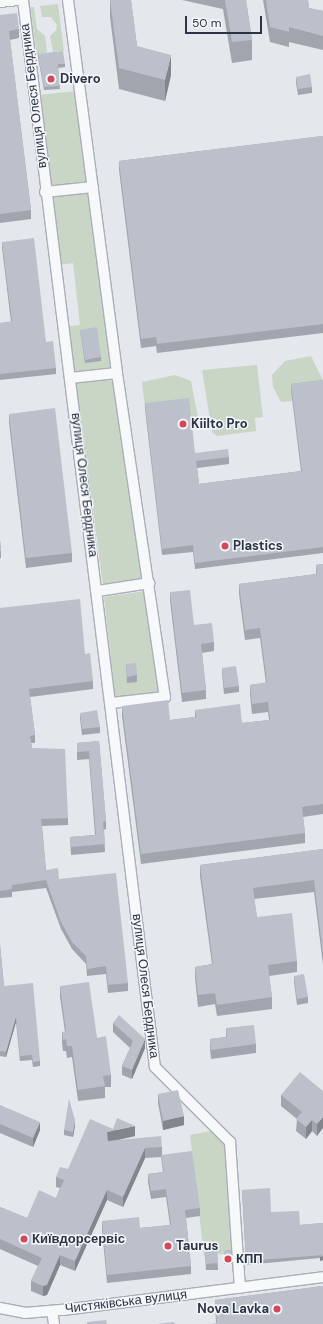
<!DOCTYPE html>
<html>
<head>
<meta charset="utf-8">
<style>
  body { margin:0 }
  #map { position:relative; width:323px; height:1324px; overflow:hidden; background:#e4e7ec; font-family:"DM Sans",sans-serif }
  div>[style] { position:absolute }
  .green>* { inset:0; background:#c9d6c5 }
  .roads { filter:drop-shadow(1px 0 #a9aeb7) drop-shadow(-1px 0 #a9aeb7) drop-shadow(0 1px #a9aeb7) drop-shadow(0 -1px #a9aeb7) }
  .minor>* { height:10px; margin:-5px; padding:0 5px; transform-origin:5px; border-radius:5px; background:#f7f8fa }
  .wall>* { inset:0; background:#a1a5ae }
  .shaded-wall>* { inset:0; background:#83868d }
  .building>* { inset:0; background:#bbc0ca }
  .dots>* { width:11px; height:11px; translate:-50% -50%; box-sizing:border-box; border:2px solid #f4f6f9; border-radius:50% }
  span { translate:-50% -50%; white-space:nowrap; text-align:center; line-height:1.15; -webkit-text-stroke:3px #f4f6f9; paint-order:stroke }
  .poi-label { font-size:13px; color:#2b3445; font-weight:700 }
  .left { translate:0 -50%; text-align:left }
  .right { translate:-100% -50%; text-align:right }
  .street-label { font-size:13px; color:#2b3445 }
  .scale { position:absolute; left:185px; top:16px; width:77px; height:18px; box-sizing:border-box; border:2px solid #2b3445; border-top:0; padding-left:5px; font-size:12px; line-height:14px; white-space:nowrap; color:#2b3445; -webkit-text-stroke:3px #f4f6f9; paint-order:stroke }
</style>
</head>
<body>
<div id="map">
  <div class="green">
    <div style="clip-path:polygon(58px 4px,64px 51px,53px 52px,50px 36px,56px 30px,57px 25px,51px 17px,42px 17px,40px 6px)"></div>
    <div style="clip-path:polygon(30px 7px,34px 7px,37px 29px,45px 36px,47px 53px,37px 55px)"></div>
    <div style="clip-path:polygon(77px 91px,88px 181px,49px 188px,39px 95px)"></div>
    <div style="clip-path:polygon(89px 192px,112px 369px,74px 373px,69px 326px,80px 325px,73px 263px,60px 265px,51px 196px)"></div>
    <div style="clip-path:polygon(311px 356px,323px 380px,293px 401px,281px 402px,273px 387px,272px 375px,285px 361px)"></div>
    <div style="clip-path:polygon(257px 365px,263px 417px,255px 418px,256px 431px,217px 436px,212px 432px,202px 370px)"></div>
    <div style="clip-path:polygon(175px 375px,191px 381px,198px 417px,191px 418px,145px 409px,142px 382px)"></div>
    <div style="clip-path:polygon(114px 377px,144px 578px,103px 585px,76px 383px)"></div>
    <div style="clip-path:polygon(146px 591px,159px 693px,115px 697px,104px 597px)"></div>
    <div style="clip-path:polygon(211px 1131px,219px 1135px,225px 1142px,232px 1253px,204px 1256px,190px 1135px)"></div>
  </div>
  <div class="roads">
    <div class="minor">
      <div style="left:23px;top:0;width:1075px;rotate:82.95deg"></div>
      <div style="left:155px;top:1067px;width:106px;rotate:45deg"></div>
      <div style="left:230px;top:1142px;width:146px;rotate:86.1deg"></div>
      <div style="left:68px;top:0;width:376px;rotate:82.5deg"></div>
      <div style="left:117px;top:373px;width:328px;rotate:81.6deg"></div>
      <div style="left:165px;top:697px;width:54px;rotate:173.7deg"></div>
      <div style="left:0;top:2px;width:18px;rotate:-6deg"></div>
      <div style="left:45px;top:192px;width:48px;rotate:-5.9deg"></div>
      <div style="left:70px;top:378px;width:47px;rotate:-6.1deg"></div>
      <div style="left:98px;top:591px;width:52px;rotate:-8.9deg"></div>
      <div style="left:0;top:1308px;width:25px;rotate:11deg"></div>
      <div style="left:25px;top:1313px;width:38px;rotate:-5deg"></div>
      <div style="left:63px;top:1310px;width:262px;rotate:-7.2deg"></div>
      <div style="left:52px;top:1311px;width:13px;rotate:81deg"></div>
    </div>
  </div>
  <div class="wall">
    <div style="clip-path:polygon(110px 0,131px 0,137px 46px,171px 75px,165px 101px,119px 89px,110px 17px)"></div>
    <div style="clip-path:polygon(182px 0,246px 0,252px 40px,252px 60px,232px 63px,223px 9px)"></div>
    <div style="clip-path:polygon(263px 0,308px 0,309px 8px,323px 11px,323px 50px,289px 42px,289px 47px,270px 42px)"></div>
    <div style="clip-path:polygon(0 15px,19px 29px,19px 38px,10px 40px,31px 210px,31px 219px,0 223px)"></div>
    <div style="clip-path:polygon(38px 54px,65px 64px,65px 67px,58px 68px,60px 89px,44px 90px,38px 57px)"></div>
    <div style="clip-path:polygon(296px 77px,312px 87px,312px 93px,298px 95px,296px 83px)"></div>
    <div style="clip-path:polygon(323px 136px,323px 333px,157px 353px,156px 346px,141px 348px,119px 170px,119px 161px)"></div>
    <div style="clip-path:polygon(2px 242px,46px 342px,56px 368px,56px 374px,0 380px,0 323px,11px 322px,2px 248px)"></div>
    <div style="clip-path:polygon(80px 330px,101px 357px,101px 361px,85px 363px)"></div>
    <div style="clip-path:polygon(323px 380px,323px 553px,195px 569px,193px 552px,162px 555px,145px 409px,145px 403px,195px 453px,229px 457px,229px 464px,197px 468px,199px 484px,301px 471px,291px 390px,291px 384px)"></div>
    <div style="clip-path:polygon(9px 414px,72px 553px,72px 562px,26px 568px,9px 423px)"></div>
    <div style="clip-path:polygon(0 540px,1px 551px,1px 558px,0 558px)"></div>
    <div style="clip-path:polygon(323px 564px,323px 814px,303px 817px,305px 833px,305px 843px,141px 864px,122px 716px,122px 706px,170px 720px,195px 717px,195px 710px,242px 723px,269px 720px,268px 712px,252px 714px,250px 694px,250px 685px,266px 683px,260px 638px,245px 640px,239px 594px,239px 584px,316px 574px,316px 565px)"></div>
    <div style="clip-path:polygon(170px 592px,194px 625px,214px 642px,214px 651px,202px 653px,206px 690px,206px 699px,182px 702px,170px 601px)"></div>
    <div style="clip-path:polygon(0 608px,85px 654px,93px 681px,93px 689px,30px 697px,35px 735px,35px 743px,31px 743px,32px 748px,68px 818px,68px 825px,42px 826px,46px 870px,59px 879px,128px 983px,128px 991px,108px 993px,106px 974px,87px 976px,86px 964px,72px 949px,61px 929px,46px 888px,12px 892px,12px 897px,0 898px)"></div>
    <div style="clip-path:polygon(126px 664px,137px 675px,137px 682px,127px 683px)"></div>
    <div style="clip-path:polygon(222px 668px,239px 686px,239px 692px,224px 694px,222px 674px)"></div>
    <div style="clip-path:polygon(80px 713px,100px 727px,100px 733px,82px 735px,80px 719px)"></div>
    <div style="clip-path:polygon(99px 741px,106px 821px,106px 829px,104px 830px,105px 852px,71px 855px,70px 837px,95px 835px,89px 759px,77px 760px,77px 743px)"></div>
    <div style="clip-path:polygon(323px 849px,323px 965px,314px 892px,254px 899px,257px 917px,297px 961px,297px 972px,269px 976px,272px 997px,272px 1009px,217px 1016px,215px 1004px,198px 1007px,195px 978px,195px 967px,212px 964px,200px 876px,200px 865px)"></div>
    <div style="clip-path:polygon(0 945px,4px 986px,40px 1061px,40px 1066px,33px 1067px,32px 1060px,20px 1061px,16px 1022px,6px 1057px,0 1056px)"></div>
    <div style="clip-path:polygon(294px 976px,308px 997px,308px 1003px,297px 1005px,294px 982px)"></div>
    <div style="clip-path:polygon(60px 986px,111px 1075px,111px 1087px,105px 1087px,105px 1098px,78px 1101px,72px 1057px,67px 1058px,66px 1051px,63px 1051px,62px 1043px,62px 1032px,65px 1032px,60px 997px)"></div>
    <div style="clip-path:polygon(113px 1023px,145px 1048px,132px 1079px,122px 1075px,122px 1066px,130px 1048px,113px 1032px)"></div>
    <div style="clip-path:polygon(226px 1028px,256px 1044px,256px 1053px,211px 1059px,210px 1049px,210px 1039px,226px 1037px)"></div>
    <div style="clip-path:polygon(323px 1091px,317px 1136px,312px 1131px,306px 1139px,296px 1131px,297px 1119px,281px 1106px,281px 1095px)"></div>
    <div style="clip-path:polygon(158px 1094px,184px 1125px,163px 1130px,158px 1103px)"></div>
    <div style="clip-path:polygon(0 1105px,40px 1130px,33px 1147px,0 1133px)"></div>
    <div style="clip-path:polygon(75px 1125px,73px 1137px,64px 1135px,64px 1130px)"></div>
    <div style="clip-path:polygon(113px 1129px,135px 1136px,119px 1140px,162px 1147px,162px 1155px,200px 1208px,200px 1216px,186px 1218px,191px 1266px,191px 1274px,107px 1283px,102px 1230px,102px 1221px,140px 1228px,170px 1225px,166px 1197px,151px 1199px,148px 1182px,148px 1174px,163px 1172px,161px 1157px,145px 1158px,123px 1207px,107px 1200px,75px 1271px,60px 1265px,47px 1295px,43px 1296px,31px 1291px,31px 1281px,38px 1266px,0 1249px,0 1207px,27px 1218px,56px 1198px,60px 1188px,56px 1187px,56px 1177px,68px 1169px)"></div>
    <div style="clip-path:polygon(242px 1190px,271px 1212px,300px 1225px,323px 1223px,323px 1260px,320px 1261px,320px 1258px,246px 1265px)"></div>
    <div style="clip-path:polygon(231px 1250px,232px 1264px,224px 1264px,224px 1251px)"></div>
    <div style="clip-path:polygon(217px 1251px,218px 1270px,206px 1270px,205px 1252px)"></div>
    <div style="clip-path:polygon(323px 1286px,216px 1323px,215px 1300px)"></div>
  </div>
  <div class="shaded-wall">
    <div style="clip-path:polygon(171px 55px,171px 75px,165px 101px,165px 80px)"></div>
    <div style="clip-path:polygon(16px 1017px,16px 1022px,6px 1057px,6px 1052px)"></div>
    <div style="clip-path:polygon(145px 1039px,145px 1048px,132px 1079px,132px 1070px)"></div>
    <div style="clip-path:polygon(184px 1116px,184px 1125px,163px 1130px,163px 1121px)"></div>
    <div style="clip-path:polygon(323px 1117px,323px 1128px,317px 1136px,317px 1124px)"></div>
    <div style="clip-path:polygon(75px 1120px,75px 1125px,73px 1137px,73px 1132px)"></div>
    <div style="clip-path:polygon(312px 1120px,312px 1131px,306px 1139px,306px 1127px)"></div>
    <div style="clip-path:polygon(40px 1122px,40px 1130px,33px 1147px,33px 1138px)"></div>
    <div style="clip-path:polygon(135px 1126px,135px 1136px,107px 1142px,107px 1132px)"></div>
    <div style="clip-path:polygon(145px 1148px,145px 1158px,123px 1207px,123px 1197px)"></div>
    <div style="clip-path:polygon(107px 1190px,107px 1200px,75px 1271px,75px 1261px)"></div>
    <div style="clip-path:polygon(60px 1255px,60px 1265px,47px 1295px,43px 1296px,43px 1286px)"></div>
    <div style="clip-path:polygon(323px 1256px,323px 1260px,320px 1261px,320px 1257px)"></div>
  </div>
  <div class="building">
    <div style="clip-path:polygon(110px 0,131px 0,137px 46px,171px 55px,165px 80px,119px 68px)"></div>
    <div style="clip-path:polygon(225px 0,246px 0,252px 40px,232px 42px)"></div>
    <div style="clip-path:polygon(266px 0,308px 0,309px 8px,323px 11px,323px 36px,289px 27px,289px 32px,270px 27px)"></div>
    <div style="clip-path:polygon(17px 13px,19px 29px,9px 31px,31px 210px,0 214px,0 15px)"></div>
    <div style="clip-path:polygon(63px 51px,65px 64px,58px 64px,60px 86px,44px 87px,38px 54px)"></div>
    <div style="clip-path:polygon(310px 74px,312px 87px,298px 89px,296px 77px)"></div>
    <div style="clip-path:polygon(323px 136px,323px 324px,157px 344px,156px 337px,141px 339px,119px 161px)"></div>
    <div style="clip-path:polygon(34px 238px,46px 342px,53px 341px,56px 368px,0 374px,0 323px,12px 321px,2px 242px)"></div>
    <div style="clip-path:polygon(97px 327px,101px 357px,85px 360px,80px 330px)"></div>
    <div style="clip-path:polygon(323px 380px,323px 547px,195px 563px,193px 545px,162px 549px,145px 403px,189px 398px,195px 453px,228px 449px,229px 457px,196px 461px,199px 484px,302px 471px,291px 384px)"></div>
    <div style="clip-path:polygon(55px 408px,72px 553px,26px 558px,9px 414px)"></div>
    <div style="clip-path:polygon(0 540px,1px 551px,0 551px)"></div>
    <div style="clip-path:polygon(323px 564px,323px 804px,302px 807px,305px 833px,141px 854px,122px 706px,168px 700px,170px 720px,196px 717px,195px 710px,240px 704px,242px 723px,270px 720px,268px 702px,252px 704px,250px 685px,267px 682px,260px 628px,245px 630px,239px 584px,317px 574px,316px 565px)"></div>
    <div style="clip-path:polygon(190px 590px,194px 625px,212px 623px,214px 642px,201px 644px,206px 690px,182px 693px,170px 592px)"></div>
    <div style="clip-path:polygon(80px 599px,85px 654px,90px 653px,93px 681px,29px 689px,35px 735px,30px 736px,32px 748px,65px 749px,68px 818px,41px 819px,46px 870px,58px 868px,59px 879px,116px 873px,128px 983px,108px 985px,106px 966px,87px 969px,86px 956px,72px 942px,61px 922px,46px 880px,12px 885px,12px 889px,0 891px,0 608px)"></div>
    <div style="clip-path:polygon(136px 663px,137px 675px,127px 677px,126px 664px)"></div>
    <div style="clip-path:polygon(236px 666px,239px 686px,224px 688px,222px 668px)"></div>
    <div style="clip-path:polygon(97px 710px,100px 727px,82px 729px,80px 713px)"></div>
    <div style="clip-path:polygon(99px 741px,106px 821px,103px 822px,105px 844px,71px 847px,70px 837px,96px 835px,89px 751px,77px 752px,77px 743px)"></div>
    <div style="clip-path:polygon(323px 849px,323px 954px,314px 880px,253px 888px,257px 917px,292px 913px,297px 961px,268px 965px,272px 997px,217px 1005px,215px 993px,198px 995px,195px 967px,213px 964px,200px 865px)"></div>
    <div style="clip-path:polygon(0 945px,4px 986px,33px 983px,40px 1061px,33px 1062px,32px 1055px,20px 1056px,16px 1017px,6px 1052px,0 1051px)"></div>
    <div style="clip-path:polygon(304px 974px,308px 997px,297px 999px,294px 976px)"></div>
    <div style="clip-path:polygon(89px 982px,97px 1038px,106px 1036px,111px 1075px,103px 1076px,105px 1086px,78px 1090px,72px 1046px,67px 1046px,66px 1039px,63px 1040px,62px 1032px,66px 1031px,60px 986px)"></div>
    <div style="clip-path:polygon(119px 1015px,145px 1039px,132px 1070px,122px 1066px,133px 1041px,113px 1023px)"></div>
    <div style="clip-path:polygon(254px 1025px,256px 1044px,211px 1050px,210px 1039px,227px 1037px,226px 1028px)"></div>
    <div style="clip-path:polygon(300px 1072px,323px 1091px,323px 1117px,317px 1124px,312px 1120px,306px 1127px,296px 1119px,302px 1112px,281px 1095px)"></div>
    <div style="clip-path:polygon(178px 1090px,184px 1116px,163px 1121px,158px 1094px)"></div>
    <div style="clip-path:polygon(69px 1099px,75px 1120px,73px 1132px,64px 1130px)"></div>
    <div style="clip-path:polygon(0 1105px,40px 1122px,33px 1138px,0 1124px)"></div>
    <div style="clip-path:polygon(117px 1118px,135px 1126px,107px 1132px,108px 1141px,161px 1136px,162px 1147px,145px 1148px,123px 1197px,107px 1190px,75px 1261px,60px 1255px,47px 1285px,43px 1286px,31px 1281px,42px 1258px,0 1239px,0 1207px,27px 1218px,39px 1190px,56px 1198px,64px 1180px,56px 1177px,60px 1167px,68px 1169px,90px 1119px,113px 1129px)"></div>
    <div style="clip-path:polygon(192px 1151px,200px 1208px,185px 1210px,191px 1266px,107px 1275px,102px 1221px,139px 1217px,140px 1228px,171px 1225px,166px 1189px,151px 1191px,148px 1174px,164px 1172px,161px 1155px)"></div>
    <div style="clip-path:polygon(270px 1188px,271px 1212px,299px 1211px,300px 1225px,323px 1223px,323px 1256px,320px 1257px,323px 1255px,246px 1261px,242px 1190px)"></div>
    <div style="clip-path:polygon(231px 1250px,232px 1260px,224px 1261px,224px 1251px)"></div>
    <div style="clip-path:polygon(217px 1251px,218px 1263px,206px 1264px,205px 1252px)"></div>
    <div style="clip-path:polygon(323px 1286px,323px 1324px,211px 1324px,217px 1323px,215px 1300px)"></div>
    <div style="clip-path:polygon(106px 1320px,107px 1324px,87px 1324px,87px 1322px)"></div>
    <div style="clip-path:polygon(174px 1322px,175px 1324px,157px 1324px)"></div>
  </div>
  <div class="dots">
    <div style="left:51px;top:79px;background:#d1495b"></div>
    <div style="left:183px;top:424px;background:#d1495b"></div>
    <div style="left:225px;top:546px;background:#d1495b"></div>
    <div style="left:24px;top:1239px;background:#d1495b"></div>
    <div style="left:168px;top:1246px;background:#d1495b"></div>
    <div style="left:228px;top:1259px;background:#d1495b"></div>
    <div style="left:277px;top:1309px;background:#d1495b"></div>
  </div>
  <div class="poi-label">
    <span class="left" style="left:60px;top:79px">Divero</span>
    <span class="left" style="left:191px;top:424px">Kiilto Pro</span>
    <span class="left" style="left:233px;top:546px">Plastics</span>
    <span class="left" style="left:32px;top:1239px">Київдорсервіс</span>
    <span class="left" style="left:176px;top:1246px">Taurus</span>
    <span class="left" style="left:236px;top:1259px">КПП</span>
    <span class="right" style="left:269px;top:1309px">Nova Lavka</span>
  </div>
  <div class="street-label">
    <span style="left:34px;top:96px;rotate:-97deg">вулиця Олеся Бердника</span>
    <span style="left:84px;top:485px;rotate:83deg">вулиця Олеся Бердника</span>
    <span style="left:145px;top:986px;rotate:83deg">вулиця Олеся Бердника</span>
    <span style="left:126px;top:1302px;rotate:-7deg">Чистяківська вулиця</span>
  </div>
  <div class="scale">50 m</div>
</div>
</body>
</html>
